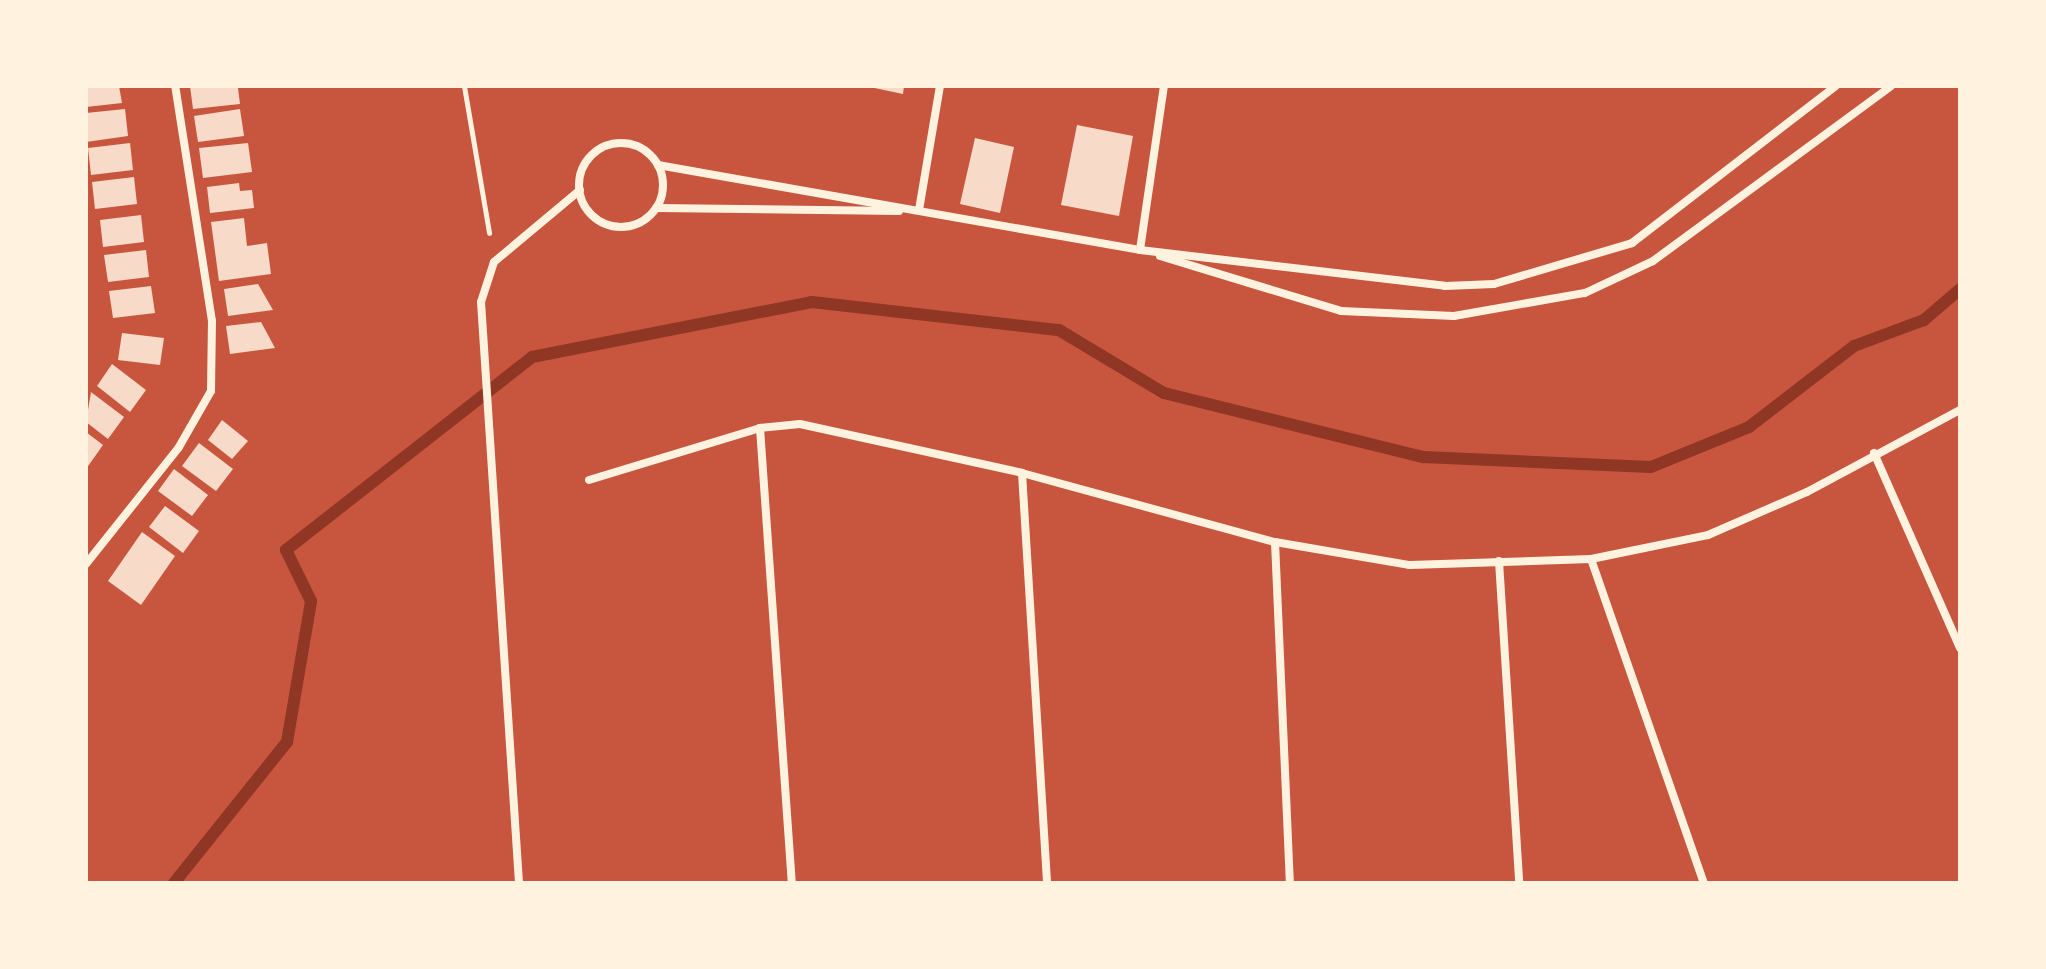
<!DOCTYPE html>
<html>
<head>
<meta charset="utf-8">
<style>
  body { margin:0 }
  #map { position:relative; width:2046px; height:969px; overflow:hidden; background:#c8553d; font-family:"IBM Plex Sans",sans-serif }
  div>[style] { position:absolute }
  .stream>* { height:12px; margin:-6px; padding:0 6px; transform-origin:6px; border-radius:6px; background:#8f3625 }
  .building>* { inset:0; background:#f7dbc8 }
  .path>* { height:5px; margin:-2.5px; padding:0 2.5px; transform-origin:2.5px; border-radius:2.5px; background:#fff3e0 }
  .minor>* { height:8px; margin:-4px; padding:0 4px; transform-origin:4px; border-radius:4px; background:#fff3e0 }
  .minor>.ring { margin:-4px; padding:0; box-sizing:content-box; background:none; border:8px solid #fff3e0; border-radius:50% }
  span { translate:-50% -50%; white-space:nowrap; text-align:center; line-height:1.15; -webkit-text-stroke:6px #fff3e0; paint-order:stroke }
  .frame { position:absolute; inset:0; border:88px solid #fff3e0; pointer-events:none }
</style>
</head>
<body>
<div id="map">
  <div class="stream">
    <div style="left:174px;top:883px;width:181px;rotate:-51.3deg"></div>
    <div style="left:287px;top:742px;width:143px;rotate:-80.3deg"></div>
    <div style="left:311px;top:601px;width:57px;rotate:-116.1deg"></div>
    <div style="left:286px;top:550px;width:313px;rotate:-38.1deg"></div>
    <div style="left:532px;top:357px;width:285px;rotate:-11.1deg"></div>
    <div style="left:812px;top:302px;width:249px;rotate:6.5deg"></div>
    <div style="left:1059px;top:330px;width:122px;rotate:31deg"></div>
    <div style="left:1164px;top:393px;width:267px;rotate:13.9deg"></div>
    <div style="left:1423px;top:457px;width:228px;rotate:2.5deg"></div>
    <div style="left:1651px;top:467px;width:106px;rotate:-22.2deg"></div>
    <div style="left:1749px;top:427px;width:133px;rotate:-37.6deg"></div>
    <div style="left:1854px;top:346px;width:75px;rotate:-20.4deg"></div>
    <div style="left:1924px;top:320px;width:48px;rotate:-40.7deg"></div>
  </div>
  <div class="building">
    <div style="clip-path:polygon(86px 86px,119px 86px,122px 103px,86px 107px)"></div>
    <div style="clip-path:polygon(190px 86px,238px 88px,240px 104px,193px 109px)"></div>
    <div style="clip-path:polygon(865px 86px,904px 86px,903px 94px)"></div>
    <div style="clip-path:polygon(125px 109px,128px 136px,86px 142px,86px 113px)"></div>
    <div style="clip-path:polygon(240px 109px,244px 136px,198px 142px,194px 116px)"></div>
    <div style="clip-path:polygon(1077px 125px,1133px 136px,1119px 216px,1061px 205px)"></div>
    <div style="clip-path:polygon(975px 138px,1014px 147px,1000px 213px,960px 204px)"></div>
    <div style="clip-path:polygon(130px 143px,133px 170px,91px 175px,88px 148px)"></div>
    <div style="clip-path:polygon(248px 143px,252px 172px,203px 178px,199px 148px)"></div>
    <div style="clip-path:polygon(134px 177px,137px 204px,95px 209px,92px 182px)"></div>
    <div style="clip-path:polygon(239px 183px,240px 191px,252px 190px,254px 208px,210px 213px,207px 187px)"></div>
    <div style="clip-path:polygon(141px 215px,144px 242px,103px 247px,100px 220px)"></div>
    <div style="clip-path:polygon(244px 218px,247px 246px,267px 243px,271px 274px,219px 281px,211px 222px)"></div>
    <div style="clip-path:polygon(146px 250px,149px 277px,108px 282px,104px 255px)"></div>
    <div style="clip-path:polygon(258px 284px,273px 310px,228px 316px,224px 289px)"></div>
    <div style="clip-path:polygon(151px 286px,155px 313px,113px 318px,109px 291px)"></div>
    <div style="clip-path:polygon(261px 322px,275px 348px,230px 354px,226px 326px)"></div>
    <div style="clip-path:polygon(122px 333px,164px 338px,160px 365px,118px 360px)"></div>
    <div style="clip-path:polygon(112px 364px,146px 390px,130px 412px,97px 386px)"></div>
    <div style="clip-path:polygon(91px 392px,124px 417px,108px 439px,86px 422px)"></div>
    <div style="clip-path:polygon(222px 420px,248px 441px,232px 459px,208px 440px)"></div>
    <div style="clip-path:polygon(86px 432px,103px 445px,86px 469px)"></div>
    <div style="clip-path:polygon(199px 443px,233px 469px,216px 491px,182px 466px)"></div>
    <div style="clip-path:polygon(174px 469px,208px 495px,192px 516px,158px 491px)"></div>
    <div style="clip-path:polygon(165px 506px,199px 531px,183px 553px,149px 527px)"></div>
    <div style="clip-path:polygon(142px 532px,175px 556px,141px 605px,108px 581px)"></div>
  </div>
  <div class="path">
    <div style="left:464px;top:86px;width:149px;rotate:80.3deg"></div>
  </div>
  <div class="minor">
    <div class="ring" style="left:579px;top:143px;width:76px;height:76px"></div>
    <div style="left:658px;top:165px;width:489px;rotate:10deg"></div>
    <div style="left:1140px;top:250px;width:307px;rotate:6.7deg"></div>
    <div style="left:1445px;top:286px;width:49px;rotate:-2.3deg"></div>
    <div style="left:1494px;top:284px;width:144px;rotate:-16.5deg"></div>
    <div style="left:1632px;top:243px;width:257px;rotate:-37.6deg"></div>
    <div style="left:656px;top:208px;width:243px;rotate:0.7deg"></div>
    <div style="left:919px;top:210px;width:126px;rotate:-80.4deg"></div>
    <div style="left:1140px;top:250px;width:166px;rotate:-81.7deg"></div>
    <div style="left:1160px;top:256px;width:189px;rotate:16.9deg"></div>
    <div style="left:1341px;top:311px;width:113px;rotate:2.5deg"></div>
    <div style="left:1454px;top:316px;width:133px;rotate:-10deg"></div>
    <div style="left:1585px;top:293px;width:75px;rotate:-25.2deg"></div>
    <div style="left:1653px;top:261px;width:295px;rotate:-36.3deg"></div>
    <div style="left:760px;top:428px;width:456px;rotate:86deg"></div>
    <div style="left:1874px;top:453px;width:213px;rotate:66.2deg"></div>
    <div style="left:1022px;top:473px;width:411px;rotate:86.5deg"></div>
    <div style="left:589px;top:480px;width:179px;rotate:-16.9deg"></div>
    <div style="left:760px;top:428px;width:40px;rotate:-5.7deg"></div>
    <div style="left:800px;top:424px;width:227px;rotate:12.4deg"></div>
    <div style="left:1022px;top:473px;width:262px;rotate:15.3deg"></div>
    <div style="left:1275px;top:542px;width:137px;rotate:9.7deg"></div>
    <div style="left:1410px;top:565px;width:181px;rotate:-1.9deg"></div>
    <div style="left:1591px;top:559px;width:119px;rotate:-11.6deg"></div>
    <div style="left:1708px;top:535px;width:108px;rotate:-23.5deg"></div>
    <div style="left:1807px;top:492px;width:174px;rotate:-28.2deg"></div>
    <div style="left:1275px;top:542px;width:341px;rotate:87.5deg"></div>
    <div style="left:1591px;top:559px;width:343px;rotate:70.8deg"></div>
    <div style="left:1499px;top:561px;width:323px;rotate:86.4deg"></div>
    <div style="left:86px;top:564px;width:149px;rotate:-51.5deg"></div>
    <div style="left:179px;top:447px;width:64px;rotate:-60.3deg"></div>
    <div style="left:211px;top:391px;width:70px;rotate:-89.2deg"></div>
    <div style="left:212px;top:321px;width:238px;rotate:-98.9deg"></div>
    <div style="left:519px;top:883px;width:582px;rotate:-93.74deg"></div>
    <div style="left:481px;top:302px;width:42px;rotate:-72deg"></div>
    <div style="left:494px;top:262px;width:112px;rotate:-39.9deg"></div>
  </div>
  <div class="frame"></div>
</div>
</body>
</html>
